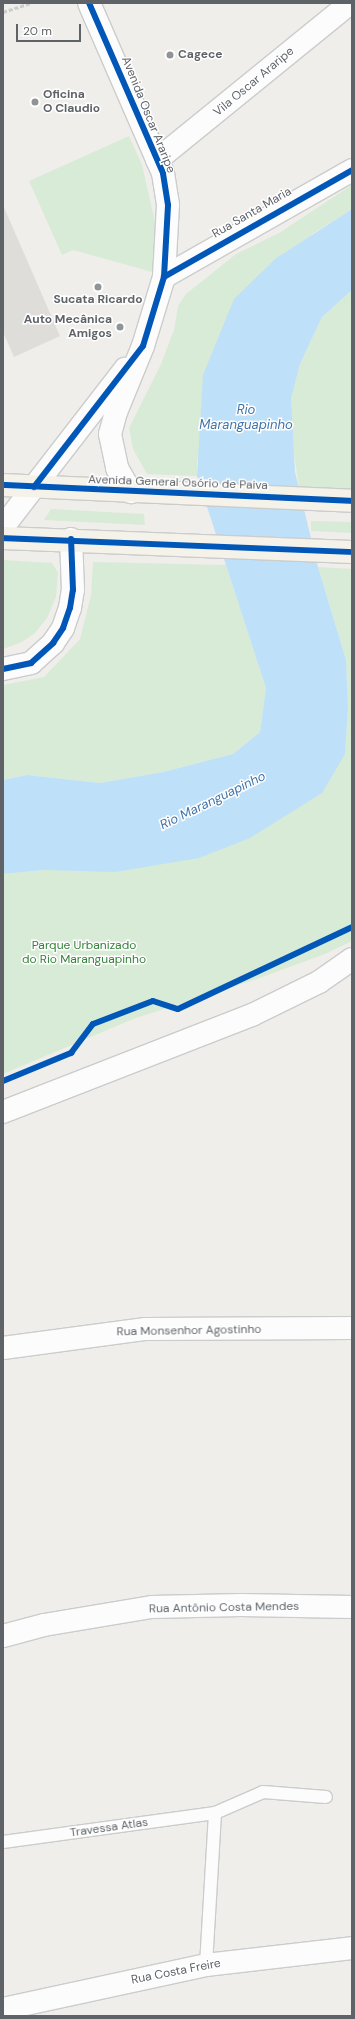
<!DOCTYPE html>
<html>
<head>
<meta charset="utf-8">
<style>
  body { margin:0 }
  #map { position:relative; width:355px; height:2019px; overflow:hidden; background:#efeeea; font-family:"DM Sans",sans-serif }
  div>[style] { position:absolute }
  .industrial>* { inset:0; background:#dfddda }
  .green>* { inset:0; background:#d8ebd6 }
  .water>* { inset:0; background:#bfe0f9 }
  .path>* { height:2.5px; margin-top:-1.25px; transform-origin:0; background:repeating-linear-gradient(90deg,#cacfcc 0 4px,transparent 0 6px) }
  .roads { filter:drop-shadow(1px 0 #cbcccc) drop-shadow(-1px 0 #cbcccc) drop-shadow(0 1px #cbcccc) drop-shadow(0 -1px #cbcccc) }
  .lane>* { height:12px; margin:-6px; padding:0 6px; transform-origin:6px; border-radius:6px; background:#fdfcfc }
  .street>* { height:22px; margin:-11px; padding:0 11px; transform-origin:11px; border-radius:11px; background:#fdfcfc }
  .secondary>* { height:22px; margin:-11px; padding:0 11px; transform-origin:11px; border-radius:11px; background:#fdfcfc }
  .primary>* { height:22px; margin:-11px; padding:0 11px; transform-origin:11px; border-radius:11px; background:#f4f2e9 }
  .cycleway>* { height:6px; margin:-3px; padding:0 3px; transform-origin:3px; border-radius:3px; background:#0057b8 }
  .dots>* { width:11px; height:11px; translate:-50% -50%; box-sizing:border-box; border:2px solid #fff; border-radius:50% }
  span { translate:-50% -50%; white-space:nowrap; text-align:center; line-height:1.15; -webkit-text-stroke:3px #fff; paint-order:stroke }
  .poi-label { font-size:12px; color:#5f6368; font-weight:700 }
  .left { translate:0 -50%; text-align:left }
  .right { translate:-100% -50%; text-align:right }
  .street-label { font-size:12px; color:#5f6368 }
  .park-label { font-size:12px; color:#348238 }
  .water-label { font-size:13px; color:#4174aa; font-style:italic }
  .frame { position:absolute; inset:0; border:4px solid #5f6368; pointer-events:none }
  .scale { position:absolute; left:16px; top:24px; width:65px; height:18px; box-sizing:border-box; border:2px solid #5f6368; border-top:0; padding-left:5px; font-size:12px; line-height:14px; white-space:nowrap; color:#5f6368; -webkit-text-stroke:3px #fff; paint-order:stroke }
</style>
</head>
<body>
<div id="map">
  <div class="industrial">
    <div style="clip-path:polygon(3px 205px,60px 336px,14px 357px,3px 332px)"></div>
  </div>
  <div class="green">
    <div style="clip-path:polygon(129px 136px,142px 165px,156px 226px,156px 273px,73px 250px,62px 255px,29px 181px)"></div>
    <div style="clip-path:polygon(352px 185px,352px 209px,312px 234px,197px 460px,197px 476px,147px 474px,133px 449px,129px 428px,161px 364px,174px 330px,178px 306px,186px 294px,236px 254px,279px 233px)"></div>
    <div style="clip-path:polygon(352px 290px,352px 489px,299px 488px,291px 431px,291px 399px,300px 364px,322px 317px)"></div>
    <div style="clip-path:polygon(51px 509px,144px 514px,145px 525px,44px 520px)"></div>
    <div style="clip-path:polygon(311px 521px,352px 522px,352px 533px,311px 531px)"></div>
    <div style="clip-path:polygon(3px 560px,52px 563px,58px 573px,56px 597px,47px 618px,35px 633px,22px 642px,3px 649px)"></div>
    <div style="clip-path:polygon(93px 562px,226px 565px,266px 688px,260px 732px,233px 754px,163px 772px,100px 783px,27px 775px,3px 780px,3px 685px,44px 677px,80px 639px,91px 595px)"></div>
    <div style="clip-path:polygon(318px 567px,352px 569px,352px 941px,325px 954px,254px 980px,133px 1019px,3px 1074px,3px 874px,44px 870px,345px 754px,348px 707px,346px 660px)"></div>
  </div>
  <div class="water">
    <div style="clip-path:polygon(352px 209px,352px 290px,322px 317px,300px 364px,291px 399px,295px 472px,318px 567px,346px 660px,348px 707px,345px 754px,322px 793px,250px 838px,199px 858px,115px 872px,44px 870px,3px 874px,3px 780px,27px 775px,100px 783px,163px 772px,233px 754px,260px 732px,266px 688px,197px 476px,203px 375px,234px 299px,275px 259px)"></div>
  </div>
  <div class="path">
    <div style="left:3px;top:12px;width:29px;rotate:-18deg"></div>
  </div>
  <div class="roads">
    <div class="lane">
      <div style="left:3px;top:1842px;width:214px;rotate:-7.8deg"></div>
      <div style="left:215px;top:1813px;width:52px;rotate:-23.6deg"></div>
      <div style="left:263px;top:1792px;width:63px;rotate:4.5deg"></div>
      <div style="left:206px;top:1965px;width:152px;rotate:-86.6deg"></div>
    </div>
    <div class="street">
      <div style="left:157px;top:160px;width:249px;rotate:-39.1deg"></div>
      <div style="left:164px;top:277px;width:216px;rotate:-29.6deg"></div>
      <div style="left:3px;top:669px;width:29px;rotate:-12deg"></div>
      <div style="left:31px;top:663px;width:30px;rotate:-42deg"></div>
      <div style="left:53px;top:643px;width:18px;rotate:-56deg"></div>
      <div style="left:63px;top:628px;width:21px;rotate:-71deg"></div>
      <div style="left:70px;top:608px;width:18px;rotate:-81deg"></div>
      <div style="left:73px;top:590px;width:51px;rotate:-92.2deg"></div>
      <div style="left:3px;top:1348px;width:144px;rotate:-7.6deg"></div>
      <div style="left:146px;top:1329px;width:206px;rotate:-0.3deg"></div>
      <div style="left:3px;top:1636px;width:42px;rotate:-15deg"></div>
      <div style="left:44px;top:1625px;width:109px;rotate:-9.5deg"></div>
      <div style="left:152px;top:1607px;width:89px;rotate:-1.3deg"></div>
      <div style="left:241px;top:1605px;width:111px;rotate:1deg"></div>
      <div style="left:3px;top:2009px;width:208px;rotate:-12.2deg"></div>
      <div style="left:206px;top:1965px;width:147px;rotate:-6.6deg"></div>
    </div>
    <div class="secondary">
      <div style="left:89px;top:3px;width:185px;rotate:66.5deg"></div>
      <div style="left:163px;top:173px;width:32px;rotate:81deg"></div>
      <div style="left:168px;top:205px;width:72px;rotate:93.2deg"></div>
      <div style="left:164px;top:277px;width:72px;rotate:106.9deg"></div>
      <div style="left:143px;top:346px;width:71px;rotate:112.2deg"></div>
      <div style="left:116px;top:412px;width:23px;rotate:105deg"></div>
      <div style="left:110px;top:434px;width:35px;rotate:78deg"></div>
      <div style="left:117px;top:468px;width:28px;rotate:60deg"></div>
      <div style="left:3px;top:527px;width:200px;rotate:-52.3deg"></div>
      <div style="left:3px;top:1112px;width:267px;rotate:-21.3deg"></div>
      <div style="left:252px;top:1015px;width:75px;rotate:-26.2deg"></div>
      <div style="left:319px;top:982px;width:40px;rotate:-34.9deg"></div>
    </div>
    <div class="primary">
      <div style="left:3px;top:485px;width:349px;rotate:2.6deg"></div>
      <div style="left:3px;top:538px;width:349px;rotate:2.3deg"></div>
    </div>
  </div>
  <div class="cycleway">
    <div style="left:164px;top:277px;width:216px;rotate:-29.6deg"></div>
    <div style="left:3px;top:485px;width:349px;rotate:2.6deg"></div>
    <div style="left:34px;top:487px;width:178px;rotate:-52.3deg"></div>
    <div style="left:143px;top:346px;width:72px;rotate:-73.1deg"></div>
    <div style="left:164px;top:277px;width:72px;rotate:-86.8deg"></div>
    <div style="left:168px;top:205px;width:32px;rotate:-99deg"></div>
    <div style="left:163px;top:173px;width:185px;rotate:-113.5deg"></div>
    <div style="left:3px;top:538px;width:349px;rotate:2.3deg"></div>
    <div style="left:3px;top:669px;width:29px;rotate:-12deg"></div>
    <div style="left:31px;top:663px;width:30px;rotate:-42deg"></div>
    <div style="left:53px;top:643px;width:18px;rotate:-56deg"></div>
    <div style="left:63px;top:628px;width:21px;rotate:-71deg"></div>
    <div style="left:70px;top:608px;width:18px;rotate:-81deg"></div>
    <div style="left:73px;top:590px;width:51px;rotate:-92.2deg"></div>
    <div style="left:3px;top:1081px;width:74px;rotate:-22.4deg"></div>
    <div style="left:71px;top:1053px;width:36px;rotate:-53deg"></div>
    <div style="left:93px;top:1024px;width:64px;rotate:-21deg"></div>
    <div style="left:153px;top:1001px;width:26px;rotate:18deg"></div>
    <div style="left:178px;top:1009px;width:192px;rotate:-25.2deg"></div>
  </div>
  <div class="dots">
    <div style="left:170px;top:55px;background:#919496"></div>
    <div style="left:35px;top:102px;background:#919496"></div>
    <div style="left:98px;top:287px;background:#919496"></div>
    <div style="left:120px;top:327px;background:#919496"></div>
  </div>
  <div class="poi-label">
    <span class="left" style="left:178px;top:55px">Cagece</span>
    <span class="left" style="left:43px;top:102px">Oficina<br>O Claudio</span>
    <span style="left:98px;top:300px">Sucata Ricardo</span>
    <span class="right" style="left:112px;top:327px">Auto Mecânica<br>Amigos</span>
  </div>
  <div class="street-label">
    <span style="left:254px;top:82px;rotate:-40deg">Vila Oscar Araripe</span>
    <span style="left:148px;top:115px;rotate:68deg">Avenida Oscar Araripe</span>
    <span style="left:252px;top:213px;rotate:-30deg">Rua Santa Maria</span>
    <span style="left:178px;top:483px;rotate:2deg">Avenida General Osório de Paiva</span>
    <span style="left:189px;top:1331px;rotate:-1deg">Rua Monsenhor Agostinho</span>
    <span style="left:224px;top:1608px;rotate:-1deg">Rua Antônio Costa Mendes</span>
    <span style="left:109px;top:1828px;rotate:-8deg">Travessa Atlas</span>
    <span style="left:176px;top:1972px;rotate:-11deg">Rua Costa Freire</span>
  </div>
  <div class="park-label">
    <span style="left:84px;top:953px">Parque Urbanizado<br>do Rio Maranguapinho</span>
  </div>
  <div class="water-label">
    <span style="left:246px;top:418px">Rio<br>Maranguapinho</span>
    <span style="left:213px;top:801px;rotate:-26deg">Rio Maranguapinho</span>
  </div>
  <div class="frame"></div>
  <div class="scale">20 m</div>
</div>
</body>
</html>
